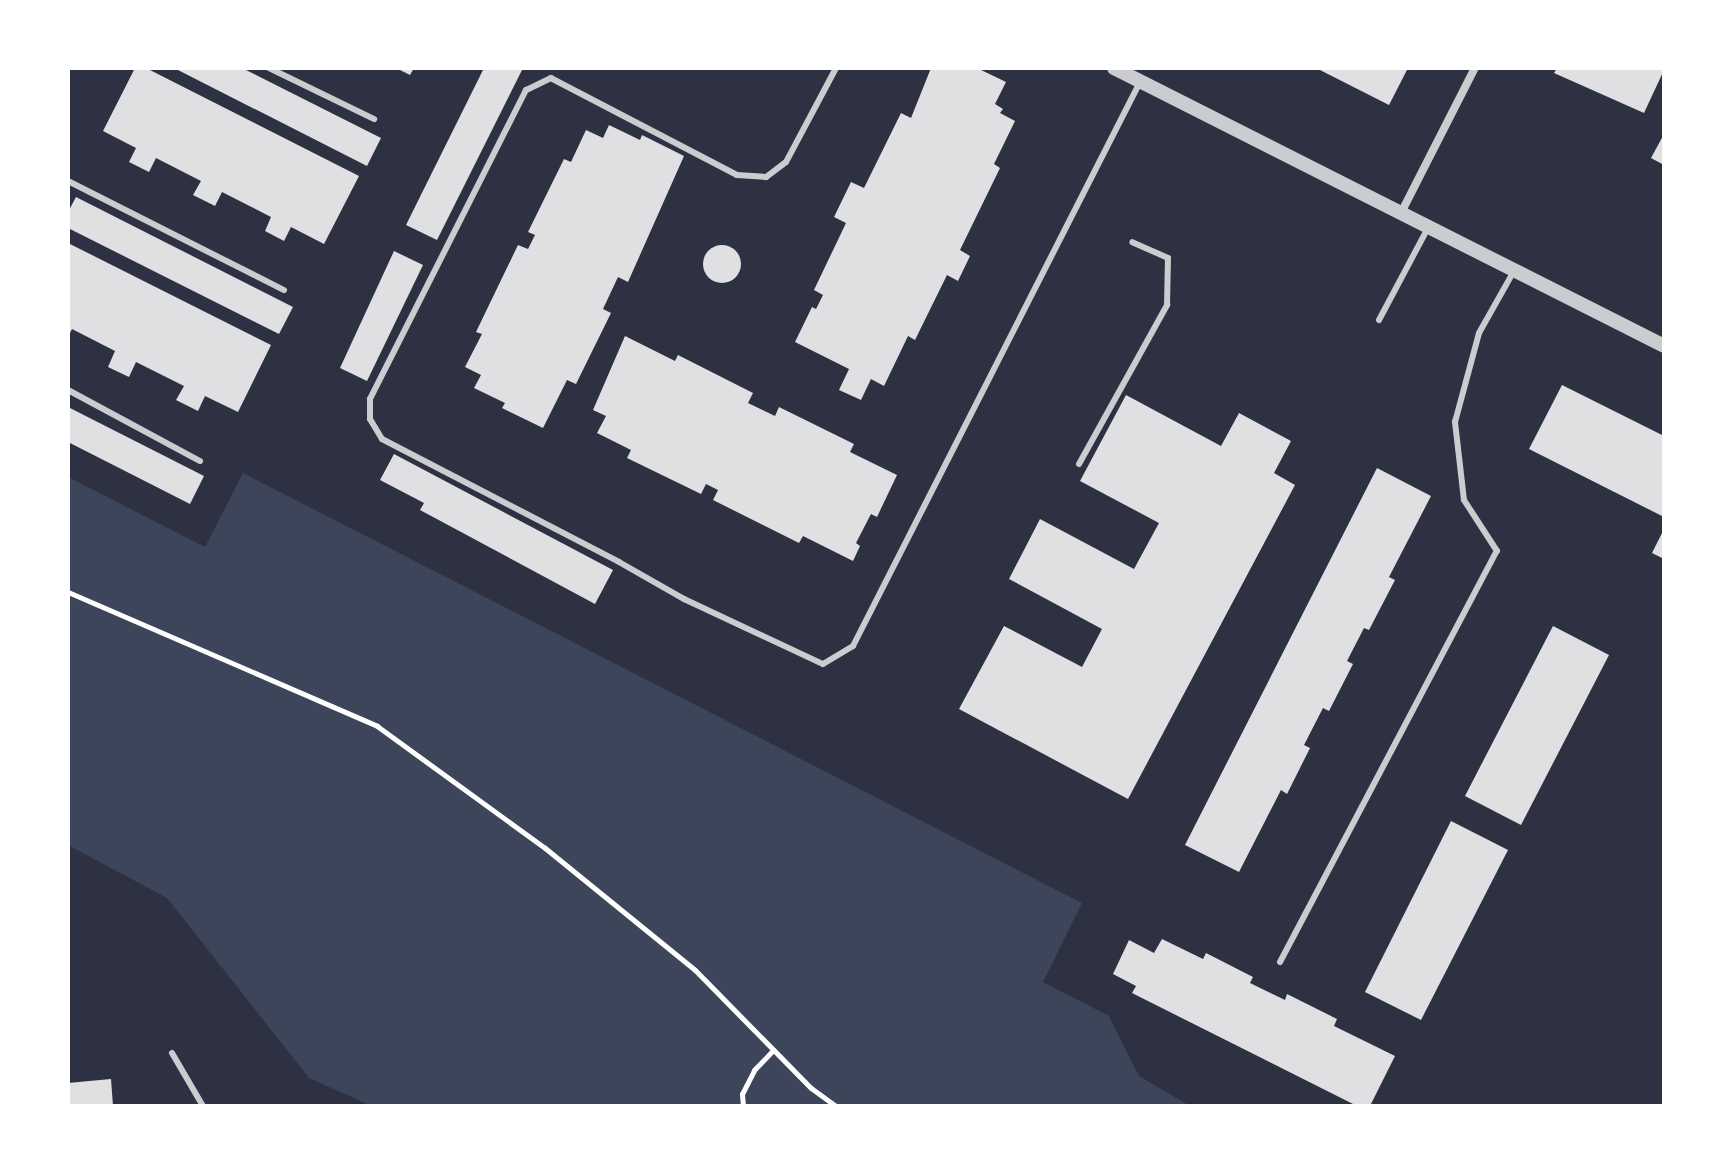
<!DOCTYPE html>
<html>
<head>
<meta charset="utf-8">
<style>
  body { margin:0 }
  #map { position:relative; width:1732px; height:1174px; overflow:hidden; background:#2d3142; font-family:"Space Grotesk",sans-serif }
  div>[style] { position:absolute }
  .green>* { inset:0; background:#3c4559 }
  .building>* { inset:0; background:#e0e0e3 }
  .round { border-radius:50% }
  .path>* { height:5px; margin:-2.5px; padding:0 2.5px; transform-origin:2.5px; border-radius:2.5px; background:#fff }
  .service>* { height:6px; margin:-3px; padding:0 3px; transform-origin:3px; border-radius:3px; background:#caccd0 }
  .minor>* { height:8px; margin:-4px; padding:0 4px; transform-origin:4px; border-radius:4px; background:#caccd0 }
  .tertiary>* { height:14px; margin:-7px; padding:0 7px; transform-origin:7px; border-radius:7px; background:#caccd0 }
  span { translate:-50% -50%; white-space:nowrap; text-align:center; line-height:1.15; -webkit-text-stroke:8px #fff; paint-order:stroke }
  .frame { position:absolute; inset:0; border:70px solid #fff; pointer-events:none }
</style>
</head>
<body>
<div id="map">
  <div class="green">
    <div style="clip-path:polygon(243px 473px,1082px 903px,1043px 982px,1109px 1016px,1139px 1076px,1190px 1106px,372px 1106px,309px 1078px,167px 898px,68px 845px,68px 477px,205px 547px)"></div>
  </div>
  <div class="building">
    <div style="clip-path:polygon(135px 68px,146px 68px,359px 176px,324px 244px,291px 227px,284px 241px,265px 231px,271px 217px,222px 192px,215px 206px,193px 195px,201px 181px,156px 158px,149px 172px,129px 162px,136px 148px,103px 131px)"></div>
    <div style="clip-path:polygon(174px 68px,242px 68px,381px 138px,367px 166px)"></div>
    <div style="clip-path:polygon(396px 68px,414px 68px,410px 75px)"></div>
    <div style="clip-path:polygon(484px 68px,523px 68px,437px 240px,406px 225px)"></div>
    <div style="clip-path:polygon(931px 68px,977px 68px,1006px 82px,995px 104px,1003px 109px,1000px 113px,1015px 121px,994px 164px,1000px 168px,960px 250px,970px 256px,958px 281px,947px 275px,915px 340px,908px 336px,884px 386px,871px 379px,861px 400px,839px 390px,849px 369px,795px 342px,812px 307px,816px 309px,823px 295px,814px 290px,846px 223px,834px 217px,851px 182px,864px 188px,901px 113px,911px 118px)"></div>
    <div style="clip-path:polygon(1316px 68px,1408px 68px,1389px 105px)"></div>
    <div style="clip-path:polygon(1557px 68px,1664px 68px,1664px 70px,1644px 113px,1554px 73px)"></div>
    <div style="clip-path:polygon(609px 125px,640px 140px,642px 135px,684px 156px,628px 282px,618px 277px,603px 309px,611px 313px,576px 384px,567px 380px,543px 428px,502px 408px,505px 403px,474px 388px,481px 375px,465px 367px,482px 334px,476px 332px,518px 245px,528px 249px,535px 235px,528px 232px,564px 159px,571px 162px,586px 130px,603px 138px)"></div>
    <div style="clip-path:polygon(1664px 134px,1664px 165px,1651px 158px)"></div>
    <div style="clip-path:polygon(76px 197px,293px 307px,279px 334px,68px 228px,68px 212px)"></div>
    <div style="clip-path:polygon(68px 243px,271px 345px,238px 412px,205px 396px,198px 411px,176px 400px,184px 386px,136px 362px,129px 377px,108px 367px,115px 351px,72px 329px,68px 337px)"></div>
    <div class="round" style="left:703px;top:245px;width:38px;height:38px"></div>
    <div style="clip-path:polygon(394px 251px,423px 265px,367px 381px,340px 368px)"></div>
    <div style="clip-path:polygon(625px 336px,675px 361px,678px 355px,753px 393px,748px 403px,775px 416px,779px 407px,854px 444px,850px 452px,897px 475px,877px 517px,871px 514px,856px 543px,860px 546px,853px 561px,803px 536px,799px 543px,713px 500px,718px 490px,706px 484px,701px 494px,627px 458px,631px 450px,597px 433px,606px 416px,593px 410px)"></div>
    <div style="clip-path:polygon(1562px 385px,1664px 436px,1664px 517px,1529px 449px)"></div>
    <div style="clip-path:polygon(1126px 395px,1221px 446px,1239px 413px,1291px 441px,1274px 473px,1295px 485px,1128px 799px,959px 709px,1004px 626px,1082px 667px,1102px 629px,1009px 579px,1040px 519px,1134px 569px,1159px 523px,1080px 481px)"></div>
    <div style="clip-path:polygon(68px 407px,204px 476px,190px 504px,68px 442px)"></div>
    <div style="clip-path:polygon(394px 454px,613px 570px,595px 604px,420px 510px,424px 503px,380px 480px)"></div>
    <div style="clip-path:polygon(1377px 468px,1431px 496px,1389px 577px,1395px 580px,1369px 630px,1364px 628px,1347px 661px,1353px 664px,1329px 711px,1323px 708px,1304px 745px,1310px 748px,1287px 794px,1281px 790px,1239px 872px,1185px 845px)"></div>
    <div style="clip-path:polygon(1664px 529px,1664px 559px,1652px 553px)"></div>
    <div style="clip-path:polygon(1553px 626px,1609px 655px,1521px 825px,1465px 796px)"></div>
    <div style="clip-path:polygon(1451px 821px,1508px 850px,1421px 1020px,1365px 992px)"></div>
    <div style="clip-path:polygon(1162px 939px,1203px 959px,1206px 953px,1253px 977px,1250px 983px,1285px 1000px,1287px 994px,1337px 1019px,1334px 1026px,1395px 1056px,1370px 1106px,1357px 1106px,1132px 993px,1136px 986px,1113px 974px,1129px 940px,1154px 953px)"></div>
    <div style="clip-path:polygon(111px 1079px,113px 1106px,68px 1106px,68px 1083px)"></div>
  </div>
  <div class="path">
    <div style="left:68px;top:592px;width:337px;rotate:23.4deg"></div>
    <div style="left:377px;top:726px;width:208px;rotate:36deg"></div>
    <div style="left:545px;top:848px;width:193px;rotate:39.1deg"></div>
    <div style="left:695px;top:970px;width:165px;rotate:45.5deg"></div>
    <div style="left:811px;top:1088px;width:31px;rotate:36deg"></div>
    <div style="left:743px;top:1106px;width:12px;rotate:-95deg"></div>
    <div style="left:742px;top:1094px;width:27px;rotate:-63deg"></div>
    <div style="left:754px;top:1070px;width:28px;rotate:-46deg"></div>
  </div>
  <div class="service">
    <div style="left:269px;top:68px;width:117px;rotate:25.9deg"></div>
    <div style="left:836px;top:68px;width:106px;rotate:118deg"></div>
    <div style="left:786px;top:162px;width:25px;rotate:143deg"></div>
    <div style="left:766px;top:177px;width:29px;rotate:-176deg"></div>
    <div style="left:737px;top:175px;width:210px;rotate:-152.5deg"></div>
    <div style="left:551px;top:78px;width:28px;rotate:154deg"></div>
    <div style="left:526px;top:90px;width:346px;rotate:116.8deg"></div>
    <div style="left:370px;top:399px;width:20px;rotate:90deg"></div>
    <div style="left:370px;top:419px;width:23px;rotate:59deg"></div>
    <div style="left:382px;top:439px;width:267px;rotate:27.4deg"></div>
    <div style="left:619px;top:562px;width:75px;rotate:29.6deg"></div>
    <div style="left:684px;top:599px;width:153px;rotate:25.1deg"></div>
    <div style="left:823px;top:664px;width:35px;rotate:-31deg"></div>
    <div style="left:853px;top:646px;width:633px;rotate:-63.03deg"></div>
    <div style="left:68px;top:181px;width:242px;rotate:26.8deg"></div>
    <div style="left:1379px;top:320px;width:104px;rotate:-62deg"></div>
    <div style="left:68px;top:390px;width:150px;rotate:28.3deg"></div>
    <div style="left:1079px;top:464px;width:182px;rotate:-61deg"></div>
    <div style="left:1167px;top:305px;width:47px;rotate:-88.8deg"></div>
    <div style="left:1168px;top:258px;width:39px;rotate:-156deg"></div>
    <div style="left:1280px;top:962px;width:465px;rotate:-62.2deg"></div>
    <div style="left:1497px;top:551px;width:61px;rotate:-122.9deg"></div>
    <div style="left:1464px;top:500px;width:79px;rotate:-96.6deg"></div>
    <div style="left:1455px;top:422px;width:92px;rotate:-74.9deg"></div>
    <div style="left:1479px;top:333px;width:71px;rotate:-60.6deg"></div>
    <div style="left:172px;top:1053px;width:61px;rotate:59.7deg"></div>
  </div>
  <div class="minor">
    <div style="left:1402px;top:211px;width:161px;rotate:-63deg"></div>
  </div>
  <div class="tertiary">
    <div style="left:1114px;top:68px;width:616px;rotate:26.81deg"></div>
  </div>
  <div class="frame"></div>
</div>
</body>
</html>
